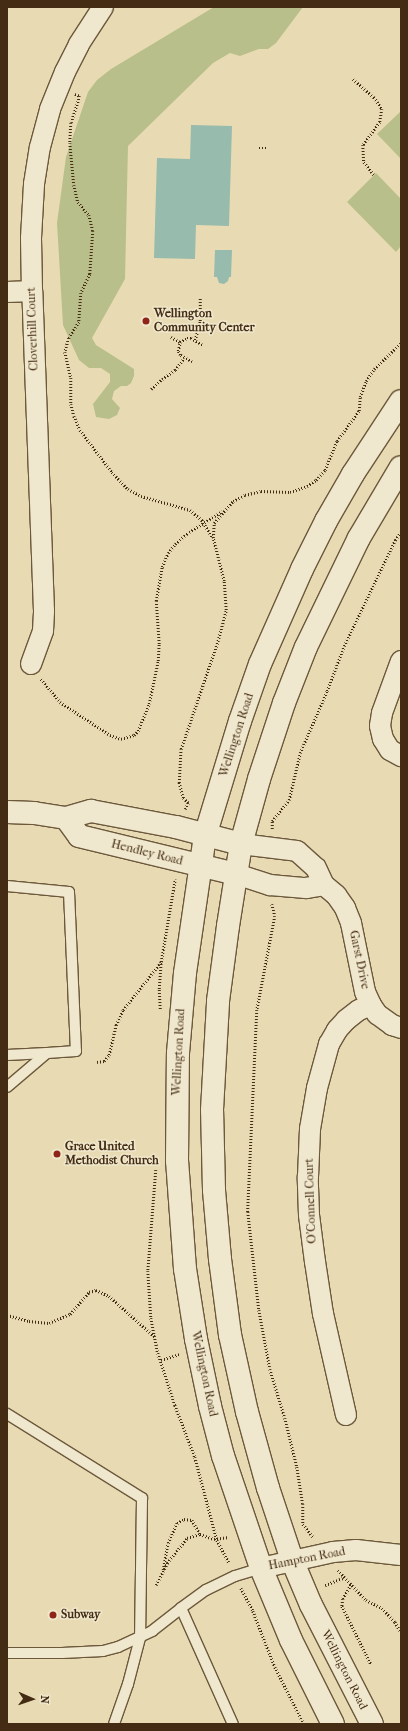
<!DOCTYPE html>
<html>
<head>
<meta charset="utf-8">
<style>
  body { margin:0 }
  #map { position:relative; width:408px; height:1731px; overflow:hidden; background:#e8dbb3; font-family:"IM FELL French Canon",serif }
  div>[style] { position:absolute }
  .green>* { inset:0; background:#b9bf8a }
  .water>* { inset:0; background:#97bbac }
  .path>* { height:2.5px; margin-top:-1.25px; transform-origin:0; background:repeating-linear-gradient(90deg,#432c13 0 1px,transparent 0 3px) }
  .roads { filter:drop-shadow(1px 0 #6c583b) drop-shadow(-1px 0 #6c583b) drop-shadow(0 1px #6c583b) drop-shadow(0 -1px #6c583b) }
  .service>* { height:10px; margin:-5px; padding:0 5px; transform-origin:5px; border-radius:5px; background:#f0e8ce }
  .minor>* { height:20px; margin:-10px; padding:0 10px; transform-origin:10px; border-radius:10px; background:#f0e8ce }
  .tertiary>* { height:22px; margin:-11px; padding:0 11px; transform-origin:11px; border-radius:11px; background:#f0e8ce }
  .secondary>* { height:22px; margin:-11px; padding:0 11px; transform-origin:11px; border-radius:11px; background:#f0e8ce }
  .dots>* { width:11px; height:11px; translate:-50% -50%; box-sizing:border-box; border:2px solid #f0e8ce; border-radius:50% }
  span { translate:-50% -50%; white-space:nowrap; text-align:center; line-height:1.15; -webkit-text-stroke:3px #f0e8ce; paint-order:stroke }
  .poi-label { font-size:12px; color:#432c13; font-weight:700 }
  .left { translate:0 -50%; text-align:left }
  .street-label { font-size:12px; color:#432c13 }
  .frame { position:absolute; inset:0; border:8px solid #432c13; pointer-events:none }
  .north { position:absolute; left:12px; top:1679px; width:40px; height:40px; -webkit-text-stroke:3px #f0e8ce; paint-order:stroke; rotate:92deg; font-size:11px; font-weight:700; line-height:16px; text-align:center; color:#432c13 }
  .north::after { content:''; display:block; margin:auto; width:14px; height:18px; background:#432c13; clip-path:polygon(50% 0,100% 100%,50% 72%,0 100%) }
</style>
</head>
<body>
<div id="map">
  <div class="green">
    <div style="clip-path:polygon(214px 7px,303px 7px,276px 43px,268px 49px,259px 49px,240px 56px,230px 53px,213px 63px,128px 146px,125px 279px,92px 338px,96px 345px,134px 369px,134px 376px,131px 383px,127px 386px,121px 386px,114px 391px,112px 399px,120px 408px,117px 415px,109px 419px,96px 417px,93px 404px,110px 382px,110px 374px,101px 368px,89px 368px,79px 360px,63px 325px,57px 223px,66px 157px,88px 92px,97px 80px,111px 69px)"></div>
    <div style="clip-path:polygon(401px 111px,401px 159px,377px 134px)"></div>
    <div style="clip-path:polygon(376px 173px,401px 199px,401px 246px,396px 252px,347px 202px)"></div>
  </div>
  <div class="water">
    <div style="clip-path:polygon(191px 125px,232px 126px,229px 226px,196px 225px,195px 259px,154px 258px,157px 158px,190px 159px)"></div>
    <div style="clip-path:polygon(215px 250px,232px 250px,231px 277px,229px 277px,228px 281px,224px 284px,219px 283px,217px 277px,214px 277px)"></div>
  </div>
  <div class="path">
    <div style="left:353px;top:79px;width:28px;rotate:41deg"></div>
    <div style="left:374px;top:97px;width:14px;rotate:56deg"></div>
    <div style="left:382px;top:109px;width:13px;rotate:99deg"></div>
    <div style="left:380px;top:122px;width:29px;rotate:126deg"></div>
    <div style="left:363px;top:145px;width:17px;rotate:87deg"></div>
    <div style="left:364px;top:162px;width:16px;rotate:52deg"></div>
    <div style="left:75px;top:94px;width:5px;rotate:22deg"></div>
    <div style="left:80px;top:96px;width:28px;rotate:108deg"></div>
    <div style="left:71px;top:123px;width:20px;rotate:93deg"></div>
    <div style="left:70px;top:143px;width:42px;rotate:84.6deg"></div>
    <div style="left:74px;top:185px;width:17px;rotate:77deg"></div>
    <div style="left:78px;top:202px;width:17px;rotate:50deg"></div>
    <div style="left:89px;top:215px;width:16px;rotate:76deg"></div>
    <div style="left:93px;top:231px;width:43px;rotate:94deg"></div>
    <div style="left:90px;top:274px;width:21px;rotate:115deg"></div>
    <div style="left:81px;top:293px;width:29px;rotate:94deg"></div>
    <div style="left:79px;top:322px;width:19px;rotate:122deg"></div>
    <div style="left:69px;top:338px;width:15px;rotate:106deg"></div>
    <div style="left:65px;top:352px;width:27px;rotate:77deg"></div>
    <div style="left:71px;top:378px;width:26px;rotate:90deg"></div>
    <div style="left:71px;top:404px;width:12px;rotate:76deg"></div>
    <div style="left:74px;top:416px;width:15px;rotate:67deg"></div>
    <div style="left:80px;top:430px;width:53px;rotate:52.7deg"></div>
    <div style="left:112px;top:472px;width:23px;rotate:47deg"></div>
    <div style="left:128px;top:489px;width:15px;rotate:28deg"></div>
    <div style="left:141px;top:496px;width:51px;rotate:15.9deg"></div>
    <div style="left:190px;top:510px;width:16px;rotate:40deg"></div>
    <div style="left:202px;top:520px;width:21px;rotate:59deg"></div>
    <div style="left:259px;top:148px;width:9px"></div>
    <div style="left:171px;top:337px;width:10px;rotate:29deg"></div>
    <div style="left:195px;top:340px;width:20px;rotate:-75deg"></div>
    <div style="left:200px;top:321px;width:23px;rotate:-90deg"></div>
    <div style="left:192px;top:362px;width:14px;rotate:-150deg"></div>
    <div style="left:180px;top:355px;width:4px;rotate:-117deg"></div>
    <div style="left:178px;top:351px;width:9px;rotate:-77deg"></div>
    <div style="left:180px;top:342px;width:8px;rotate:-30deg"></div>
    <div style="left:187px;top:338px;width:4px"></div>
    <div style="left:191px;top:338px;width:14px;rotate:30deg"></div>
    <div style="left:151px;top:389px;width:15px;rotate:-42deg"></div>
    <div style="left:162px;top:379px;width:16px;rotate:-35deg"></div>
    <div style="left:175px;top:370px;width:15px;rotate:-53deg"></div>
    <div style="left:41px;top:679px;width:30px;rotate:50deg"></div>
    <div style="left:60px;top:702px;width:60px;rotate:33.4deg"></div>
    <div style="left:110px;top:735px;width:12px;rotate:20deg"></div>
    <div style="left:121px;top:739px;width:14px;rotate:-17deg"></div>
    <div style="left:134px;top:735px;width:6px;rotate:-45deg"></div>
    <div style="left:138px;top:731px;width:29px;rotate:-68deg"></div>
    <div style="left:149px;top:704px;width:44px;rotate:-78.2deg"></div>
    <div style="left:158px;top:661px;width:17px;rotate:-87deg"></div>
    <div style="left:159px;top:644px;width:43px;rotate:-94deg"></div>
    <div style="left:156px;top:601px;width:35px;rotate:-80deg"></div>
    <div style="left:162px;top:567px;width:15px;rotate:-67deg"></div>
    <div style="left:168px;top:553px;width:11px;rotate:-52deg"></div>
    <div style="left:175px;top:544px;width:18px;rotate:-41deg"></div>
    <div style="left:189px;top:532px;width:39px;rotate:-32deg"></div>
    <div style="left:185px;top:809px;width:7px;rotate:-63deg"></div>
    <div style="left:188px;top:803px;width:7px;rotate:-135deg"></div>
    <div style="left:183px;top:798px;width:16px;rotate:-105deg"></div>
    <div style="left:179px;top:783px;width:34px;rotate:-87deg"></div>
    <div style="left:181px;top:749px;width:111px;rotate:-71.1deg"></div>
    <div style="left:217px;top:644px;width:35px;rotate:-75deg"></div>
    <div style="left:226px;top:610px;width:29px;rotate:-94deg"></div>
    <div style="left:224px;top:581px;width:44px;rotate:-104.3deg"></div>
    <div style="left:213px;top:538px;width:15px;rotate:-86deg"></div>
    <div style="left:214px;top:523px;width:29px;rotate:-49deg"></div>
    <div style="left:233px;top:501px;width:13px;rotate:-27deg"></div>
    <div style="left:245px;top:495px;width:16px;rotate:-14deg"></div>
    <div style="left:261px;top:491px;width:29px;rotate:2deg"></div>
    <div style="left:290px;top:492px;width:18px;rotate:-19deg"></div>
    <div style="left:307px;top:486px;width:11px;rotate:-34deg"></div>
    <div style="left:316px;top:480px;width:13px;rotate:-48deg"></div>
    <div style="left:325px;top:470px;width:31px;rotate:-68deg"></div>
    <div style="left:337px;top:441px;width:37px;rotate:-54deg"></div>
    <div style="left:359px;top:411px;width:14px;rotate:-86deg"></div>
    <div style="left:360px;top:397px;width:17px;rotate:-69deg"></div>
    <div style="left:366px;top:381px;width:14px;rotate:-56deg"></div>
    <div style="left:374px;top:369px;width:37px;rotate:-44deg"></div>
    <div style="left:272px;top:829px;width:8px;rotate:-90deg"></div>
    <div style="left:272px;top:821px;width:27px;rotate:-51deg"></div>
    <div style="left:289px;top:800px;width:48px;rotate:-76.8deg"></div>
    <div style="left:300px;top:753px;width:68px;rotate:-66.5deg"></div>
    <div style="left:327px;top:691px;width:48px;rotate:-69.3deg"></div>
    <div style="left:344px;top:646px;width:118px;rotate:-64.3deg"></div>
    <div style="left:395px;top:540px;width:10px;rotate:-53deg"></div>
    <div style="left:272px;top:904px;width:12px;rotate:76deg"></div>
    <div style="left:275px;top:916px;width:96px;rotate:100.8deg"></div>
    <div style="left:257px;top:1010px;width:202px;rotate:92.6deg"></div>
    <div style="left:248px;top:1212px;width:99px;rotate:83.6deg"></div>
    <div style="left:259px;top:1310px;width:60px;rotate:79.4deg"></div>
    <div style="left:270px;top:1369px;width:51px;rotate:73deg"></div>
    <div style="left:285px;top:1418px;width:50px;rotate:76.2deg"></div>
    <div style="left:297px;top:1467px;width:37px;rotate:81deg"></div>
    <div style="left:303px;top:1504px;width:20px;rotate:90deg"></div>
    <div style="left:303px;top:1524px;width:16px;rotate:52deg"></div>
    <div style="left:160px;top:1009px;width:20px;rotate:-93deg"></div>
    <div style="left:159px;top:989px;width:27px;rotate:-86deg"></div>
    <div style="left:161px;top:962px;width:84px;rotate:-80.4deg"></div>
    <div style="left:97px;top:1062px;width:7px;rotate:-8deg"></div>
    <div style="left:104px;top:1061px;width:8px;rotate:-50deg"></div>
    <div style="left:109px;top:1055px;width:31px;rotate:-77deg"></div>
    <div style="left:116px;top:1025px;width:17px;rotate:-65deg"></div>
    <div style="left:123px;top:1010px;width:61px;rotate:-51.6deg"></div>
    <div style="left:156px;top:1170px;width:101px;rotate:94.5deg"></div>
    <div style="left:148px;top:1271px;width:47px;rotate:86.3deg"></div>
    <div style="left:151px;top:1318px;width:36px;rotate:79deg"></div>
    <div style="left:158px;top:1353px;width:55px;rotate:71.9deg"></div>
    <div style="left:175px;top:1405px;width:56px;rotate:69deg"></div>
    <div style="left:195px;top:1457px;width:86px;rotate:75.2deg"></div>
    <div style="left:217px;top:1540px;width:26px;rotate:62deg"></div>
    <div style="left:7px;top:1315px;width:23px;rotate:15deg"></div>
    <div style="left:29px;top:1321px;width:20px;rotate:6deg"></div>
    <div style="left:49px;top:1323px;width:23px;rotate:-23deg"></div>
    <div style="left:70px;top:1314px;width:29px;rotate:-49deg"></div>
    <div style="left:89px;top:1292px;width:7px;rotate:-16deg"></div>
    <div style="left:96px;top:1290px;width:14px;rotate:25deg"></div>
    <div style="left:109px;top:1296px;width:62px;rotate:41.7deg"></div>
    <div style="left:161px;top:1360px;width:19px;rotate:-18deg"></div>
    <div style="left:163px;top:1570px;width:27px;rotate:-80deg"></div>
    <div style="left:168px;top:1543px;width:22px;rotate:-66deg"></div>
    <div style="left:177px;top:1523px;width:8px;rotate:-30deg"></div>
    <div style="left:184px;top:1519px;width:8px;rotate:7deg"></div>
    <div style="left:192px;top:1520px;width:16px;rotate:60deg"></div>
    <div style="left:338px;top:1570px;width:41px;rotate:47deg"></div>
    <div style="left:366px;top:1600px;width:18px;rotate:27deg"></div>
    <div style="left:382px;top:1608px;width:19px;rotate:47deg"></div>
    <div style="left:395px;top:1622px;width:12px;rotate:59deg"></div>
    <div style="left:156px;top:1585px;width:25px;rotate:-63deg"></div>
    <div style="left:167px;top:1563px;width:32px;rotate:-51deg"></div>
    <div style="left:187px;top:1538px;width:14px;rotate:-17deg"></div>
    <div style="left:200px;top:1534px;width:15px;rotate:20deg"></div>
    <div style="left:214px;top:1539px;width:15px;rotate:-8deg"></div>
    <div style="left:325px;top:1585px;width:19px;rotate:-21deg"></div>
    <div style="left:351px;top:1585px;width:16px;rotate:120deg"></div>
    <div style="left:343px;top:1599px;width:7px;rotate:98deg"></div>
    <div style="left:342px;top:1606px;width:65px;rotate:63.4deg"></div>
    <div style="left:241px;top:1588px;width:26px;rotate:62deg"></div>
    <div style="left:253px;top:1611px;width:60px;rotate:68.6deg"></div>
    <div style="left:275px;top:1667px;width:64px;rotate:63deg"></div>
  </div>
  <div class="roads">
    <div class="service">
      <div style="left:7px;top:886px;width:62px;rotate:5.5deg"></div>
      <div style="left:69px;top:892px;width:159px;rotate:87.5deg"></div>
      <div style="left:76px;top:1051px;width:29px;rotate:176deg"></div>
      <div style="left:47px;top:1053px;width:52px;rotate:139.6deg"></div>
      <div style="left:7px;top:1055px;width:40px;rotate:-2.9deg"></div>
      <div style="left:7px;top:1414px;width:159px;rotate:31.9deg"></div>
      <div style="left:142px;top:1498px;width:140px;rotate:90.8deg"></div>
      <div style="left:140px;top:1638px;width:48px;rotate:104.6deg"></div>
      <div style="left:128px;top:1684px;width:42px;rotate:109.3deg"></div>
      <div style="left:181px;top:1608px;width:127px;rotate:65.9deg"></div>
      <div style="left:7px;top:1653px;width:55px"></div>
      <div style="left:62px;top:1653px;width:41px;rotate:-2.8deg"></div>
      <div style="left:103px;top:1651px;width:16px;rotate:-15deg"></div>
      <div style="left:118px;top:1647px;width:38px;rotate:-25deg"></div>
      <div style="left:152px;top:1631px;width:37px;rotate:-38deg"></div>
      <div style="left:181px;top:1608px;width:31px;rotate:-36deg"></div>
      <div style="left:206px;top:1590px;width:32px;rotate:-26deg"></div>
      <div style="left:235px;top:1576px;width:27px;rotate:-17deg"></div>
    </div>
    <div class="minor">
      <div style="left:7px;top:292px;width:25px;rotate:-2deg"></div>
      <div style="left:401px;top:661px;width:55px;rotate:110.1deg"></div>
      <div style="left:382px;top:713px;width:13px;rotate:99deg"></div>
      <div style="left:380px;top:726px;width:13px;rotate:77deg"></div>
      <div style="left:383px;top:739px;width:13px;rotate:58deg"></div>
      <div style="left:390px;top:750px;width:13px;rotate:29deg"></div>
      <div style="left:31px;top:664px;width:35px;rotate:-70deg"></div>
      <div style="left:43px;top:631px;width:20px;rotate:-87deg"></div>
      <div style="left:44px;top:611px;width:320px;rotate:-92.1deg"></div>
      <div style="left:32px;top:291px;width:53px;rotate:-91.1deg"></div>
      <div style="left:31px;top:238px;width:54px;rotate:-86.8deg"></div>
      <div style="left:34px;top:184px;width:37px;rotate:-81deg"></div>
      <div style="left:40px;top:147px;width:39px;rotate:-75deg"></div>
      <div style="left:50px;top:109px;width:40px;rotate:-68deg"></div>
      <div style="left:65px;top:72px;width:31px;rotate:-63deg"></div>
      <div style="left:79px;top:44px;width:44px;rotate:-57deg"></div>
      <div style="left:241px;top:844px;width:56px;rotate:7.1deg"></div>
      <div style="left:297px;top:851px;width:25px;rotate:42deg"></div>
      <div style="left:316px;top:868px;width:19px;rotate:65deg"></div>
      <div style="left:324px;top:885px;width:16px;rotate:40deg"></div>
      <div style="left:336px;top:895px;width:16px;rotate:55deg"></div>
      <div style="left:345px;top:908px;width:16px;rotate:68deg"></div>
      <div style="left:351px;top:923px;width:70px;rotate:78.5deg"></div>
      <div style="left:365px;top:992px;width:14px;rotate:65deg"></div>
      <div style="left:371px;top:1005px;width:11px;rotate:56deg"></div>
      <div style="left:377px;top:1014px;width:19px;rotate:36deg"></div>
      <div style="left:392px;top:1025px;width:9px;rotate:18deg"></div>
      <div style="left:236px;top:874px;width:36px;rotate:18deg"></div>
      <div style="left:270px;top:885px;width:36px;rotate:5deg"></div>
      <div style="left:306px;top:888px;width:18px;rotate:-9deg"></div>
      <div style="left:346px;top:1415px;width:104px;rotate:-102.8deg"></div>
      <div style="left:323px;top:1314px;width:53px;rotate:-98.7deg"></div>
      <div style="left:315px;top:1262px;width:47px;rotate:-97.3deg"></div>
      <div style="left:309px;top:1215px;width:38px;rotate:-92deg"></div>
      <div style="left:308px;top:1177px;width:48px;rotate:-87.6deg"></div>
      <div style="left:310px;top:1129px;width:42px;rotate:-80.3deg"></div>
      <div style="left:317px;top:1088px;width:46px;rotate:-74.7deg"></div>
      <div style="left:329px;top:1044px;width:16px;rotate:-60deg"></div>
      <div style="left:337px;top:1030px;width:13px;rotate:-48deg"></div>
      <div style="left:346px;top:1020px;width:16px;rotate:-38deg"></div>
      <div style="left:359px;top:1010px;width:13px;rotate:-23deg"></div>
      <div style="left:261px;top:1568px;width:74px;rotate:-12.5deg"></div>
      <div style="left:333px;top:1552px;width:23px;rotate:-5deg"></div>
      <div style="left:356px;top:1550px;width:45px;rotate:6.3deg"></div>
    </div>
    <div class="tertiary">
      <div style="left:7px;top:812px;width:27px;rotate:2deg"></div>
      <div style="left:34px;top:813px;width:32px;rotate:9deg"></div>
      <div style="left:66px;top:818px;width:26px;rotate:-16deg"></div>
      <div style="left:91px;top:811px;width:86px;rotate:10.7deg"></div>
      <div style="left:176px;top:827px;width:67px;rotate:14.7deg"></div>
      <div style="left:66px;top:818px;width:22px;rotate:54deg"></div>
      <div style="left:79px;top:836px;width:162px;rotate:13.6deg"></div>
    </div>
    <div class="secondary">
      <div style="left:333px;top:1724px;width:94px;rotate:-116.6deg"></div>
      <div style="left:291px;top:1640px;width:78px;rotate:-112.6deg"></div>
      <div style="left:261px;top:1568px;width:118px;rotate:-108.7deg"></div>
      <div style="left:223px;top:1456px;width:52px;rotate:-104.6deg"></div>
      <div style="left:210px;top:1406px;width:68px;rotate:-101.8deg"></div>
      <div style="left:196px;top:1339px;width:71px;rotate:-98.9deg"></div>
      <div style="left:185px;top:1269px;width:108px;rotate:-94.2deg"></div>
      <div style="left:177px;top:1161px;width:108px;rotate:-89.5deg"></div>
      <div style="left:178px;top:1053px;width:80px;rotate:-85deg"></div>
      <div style="left:185px;top:973px;width:138px;rotate:-81.7deg"></div>
      <div style="left:205px;top:836px;width:120px;rotate:-73.1deg"></div>
      <div style="left:240px;top:721px;width:60px;rotate:-70.7deg"></div>
      <div style="left:260px;top:664px;width:104px;rotate:-66.1deg"></div>
      <div style="left:302px;top:569px;width:54px;rotate:-63.4deg"></div>
      <div style="left:326px;top:521px;width:54px;rotate:-60.1deg"></div>
      <div style="left:353px;top:474px;width:87px;rotate:-56.7deg"></div>
      <div style="left:372px;top:1724px;width:134px;rotate:-117.1deg"></div>
      <div style="left:311px;top:1605px;width:49px;rotate:-112.9deg"></div>
      <div style="left:292px;top:1560px;width:76px;rotate:-108.4deg"></div>
      <div style="left:268px;top:1488px;width:79px;rotate:-105.4deg"></div>
      <div style="left:247px;top:1412px;width:79px;rotate:-102.4deg"></div>
      <div style="left:230px;top:1335px;width:77px;rotate:-97.5deg"></div>
      <div style="left:220px;top:1259px;width:69px;rotate:-95deg"></div>
      <div style="left:214px;top:1190px;width:80px;rotate:-91.4deg"></div>
      <div style="left:212px;top:1110px;width:109px;rotate:-86.8deg"></div>
      <div style="left:218px;top:1001px;width:76px;rotate:-82.4deg"></div>
      <div style="left:228px;top:926px;width:83px;rotate:-81deg"></div>
      <div style="left:241px;top:844px;width:67px;rotate:-74.5deg"></div>
      <div style="left:259px;top:779px;width:80px;rotate:-71.8deg"></div>
      <div style="left:284px;top:703px;width:60px;rotate:-68.6deg"></div>
      <div style="left:306px;top:647px;width:121px;rotate:-64.1deg"></div>
      <div style="left:359px;top:538px;width:82px;rotate:-59.4deg"></div>
    </div>
  </div>
  <div class="dots">
    <div style="left:146px;top:321px;background:#8f2418"></div>
    <div style="left:57px;top:1154px;background:#8f2418"></div>
    <div style="left:53px;top:1615px;background:#8f2418"></div>
  </div>
  <div class="poi-label">
    <span class="left" style="left:154px;top:321px">Wellington<br>Community Center</span>
    <span class="left" style="left:65px;top:1154px">Grace United<br>Methodist Church</span>
    <span class="left" style="left:61px;top:1615px">Subway</span>
  </div>
  <div class="street-label">
    <span style="left:33px;top:329px;rotate:-92deg">Cloverhill Court</span>
    <span style="left:237px;top:735px;rotate:-72deg">Wellington Road</span>
    <span style="left:147px;top:853px;rotate:14deg">Hendley Road</span>
    <span style="left:359px;top:960px;rotate:78deg">Garst Drive</span>
    <span style="left:179px;top:1052px;rotate:-87deg">Wellington Road</span>
    <span style="left:311px;top:1201px;rotate:-92deg">O'Connell Court</span>
    <span style="left:204px;top:1374px;rotate:78deg">Wellington Road</span>
    <span style="left:307px;top:1559px;rotate:-11deg">Hampton Road</span>
    <span style="left:344px;top:1670px;rotate:63deg">Wellington Road</span>
  </div>
  <div class="frame"></div>
  <div class="north">N</div>
</div>
</body>
</html>
